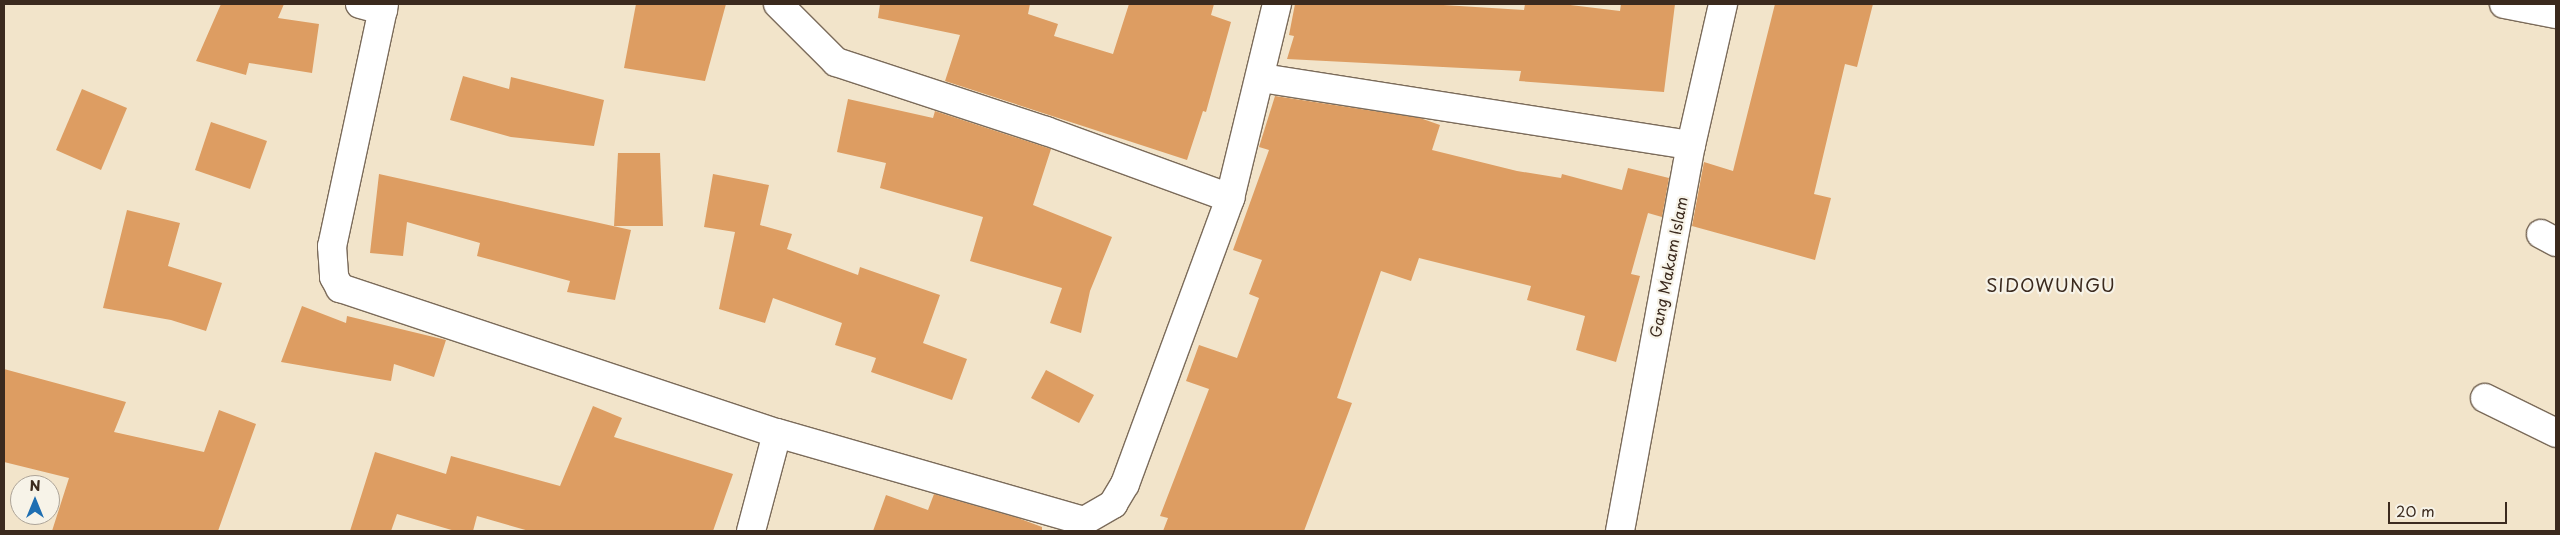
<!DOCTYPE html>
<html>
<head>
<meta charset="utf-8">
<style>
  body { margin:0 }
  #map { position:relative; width:2560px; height:535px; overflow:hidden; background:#f2e4ca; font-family:"Playpen Sans",sans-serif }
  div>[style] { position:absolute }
  .building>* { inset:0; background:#dd9d62 }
  .roads { filter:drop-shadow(1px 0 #7b6b5a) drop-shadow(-1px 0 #7b6b5a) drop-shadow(0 1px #7b6b5a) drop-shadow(0 -1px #7b6b5a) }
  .street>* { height:28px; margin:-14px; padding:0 14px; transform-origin:14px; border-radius:14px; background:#fff }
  span { translate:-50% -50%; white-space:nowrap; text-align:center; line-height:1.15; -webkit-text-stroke:4.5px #f7f3e8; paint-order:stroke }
  .street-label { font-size:15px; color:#3b2a1e }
  .quarter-label { font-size:18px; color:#3b2a1e; letter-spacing:1px }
  .frame { position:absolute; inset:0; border:5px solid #3b2a1e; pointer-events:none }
  .north { position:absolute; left:10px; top:475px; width:50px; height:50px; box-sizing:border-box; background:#f7f3e8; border:1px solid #aca397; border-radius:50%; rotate:0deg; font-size:14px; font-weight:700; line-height:20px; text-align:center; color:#3b2a1e }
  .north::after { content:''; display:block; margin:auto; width:18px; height:22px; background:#1f6fb2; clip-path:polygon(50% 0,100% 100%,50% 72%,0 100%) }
  .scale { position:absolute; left:2388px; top:502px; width:119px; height:22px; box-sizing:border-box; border:2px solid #3b2a1e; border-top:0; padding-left:6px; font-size:15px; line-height:18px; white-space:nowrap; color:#3b2a1e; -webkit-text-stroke:4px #f7f3e8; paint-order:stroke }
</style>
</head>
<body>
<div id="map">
  <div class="building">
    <div style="clip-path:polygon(221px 4px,284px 4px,278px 18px,319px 24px,312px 73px,249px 63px,246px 75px,196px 61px)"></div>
    <div style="clip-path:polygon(636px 4px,726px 4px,705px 81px,624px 68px)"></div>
    <div style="clip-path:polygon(880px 4px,1030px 4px,1028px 14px,1058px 24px,1054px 36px,1113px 54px,1129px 4px,1214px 4px,1211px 15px,1231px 22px,1206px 112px,1203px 111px,1187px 160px,945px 81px,960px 35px,878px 18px)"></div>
    <div style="clip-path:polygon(1295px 4px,1427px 4px,1524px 10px,1525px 4px,1562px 4px,1620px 11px,1621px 4px,1675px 4px,1664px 92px,1519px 81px,1521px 71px,1287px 59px,1294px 36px,1289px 35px)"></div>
    <div style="clip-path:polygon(1775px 4px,1873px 4px,1857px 67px,1845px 64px,1814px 194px,1831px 198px,1815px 260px,1692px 226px,1704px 162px,1733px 171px)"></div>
    <div style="clip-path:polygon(463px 76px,509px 89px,511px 77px,604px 100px,594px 146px,511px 137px,450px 120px)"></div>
    <div style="clip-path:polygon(82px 89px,127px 108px,101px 170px,56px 150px)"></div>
    <div style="clip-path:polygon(1275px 96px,1420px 118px,1440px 125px,1432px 150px,1517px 171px,1561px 178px,1562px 174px,1622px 190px,1628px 168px,1669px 178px,1662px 217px,1648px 213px,1631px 274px,1640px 276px,1616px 362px,1576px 350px,1585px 316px,1527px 300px,1531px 286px,1419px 258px,1411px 281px,1381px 271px,1337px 398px,1352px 403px,1304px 531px,1163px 531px,1168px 518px,1160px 516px,1209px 389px,1186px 381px,1199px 345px,1237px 358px,1259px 298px,1249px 294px,1262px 260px,1233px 250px,1269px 150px,1259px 147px)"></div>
    <div style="clip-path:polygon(848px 99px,933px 118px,935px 111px,1051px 149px,1033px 205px,1112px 237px,1090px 291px,1081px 333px,1050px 323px,1062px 288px,970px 261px,983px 217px,880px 188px,886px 163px,837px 152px)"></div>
    <div style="clip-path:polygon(211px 122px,267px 141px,250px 189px,195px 170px)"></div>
    <div style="clip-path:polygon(618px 153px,660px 153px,663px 226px,614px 226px)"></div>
    <div style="clip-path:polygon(379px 174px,631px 230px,615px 300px,567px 292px,570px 281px,477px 256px,480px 243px,407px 222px,403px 256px,370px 253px)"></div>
    <div style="clip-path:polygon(713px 174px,769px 185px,760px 225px,792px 234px,787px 249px,858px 275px,860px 267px,940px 295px,923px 343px,967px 359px,952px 400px,871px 372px,876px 358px,835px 345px,842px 323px,773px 298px,765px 323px,719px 309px,735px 232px,704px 227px)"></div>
    <div style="clip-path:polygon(127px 210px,180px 223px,168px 266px,222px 283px,206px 331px,171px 320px,103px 308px)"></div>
    <div style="clip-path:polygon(302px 306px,346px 323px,347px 316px,446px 340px,434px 377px,394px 364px,391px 381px,281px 362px)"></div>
    <div style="clip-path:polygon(4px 369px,126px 402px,114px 432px,204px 452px,219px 410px,256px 424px,218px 531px,52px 531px,69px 478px,4px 462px)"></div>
    <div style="clip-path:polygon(1046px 370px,1094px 395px,1079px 423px,1031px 398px)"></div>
    <div style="clip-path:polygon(593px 406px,622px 418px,614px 437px,733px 474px,713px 531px,529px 531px,477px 516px,473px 531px,455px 531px,397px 514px,391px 531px,350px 531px,375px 452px,446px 474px,451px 456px,560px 486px)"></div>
    <div style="clip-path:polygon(934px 494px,1018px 518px,1042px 527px,1042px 531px,873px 531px,886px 495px,928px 510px)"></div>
  </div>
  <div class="roads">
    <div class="street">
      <div style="left:360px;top:4px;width:24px;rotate:15deg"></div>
      <div style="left:384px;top:4px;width:248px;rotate:102.1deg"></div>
      <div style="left:332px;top:246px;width:31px;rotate:86deg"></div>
      <div style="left:334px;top:277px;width:13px;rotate:61deg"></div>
      <div style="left:340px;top:288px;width:460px;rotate:18.4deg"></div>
      <div style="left:777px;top:433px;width:319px;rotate:16deg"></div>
      <div style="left:1084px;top:521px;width:34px;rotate:-30deg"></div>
      <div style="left:1113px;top:504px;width:23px;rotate:-59deg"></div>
      <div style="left:1125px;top:484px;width:305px;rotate:-69.8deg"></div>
      <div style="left:1230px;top:198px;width:200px;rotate:-76.4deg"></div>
      <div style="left:778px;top:4px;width:82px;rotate:45deg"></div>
      <div style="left:836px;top:62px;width:221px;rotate:18.2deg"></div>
      <div style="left:1046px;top:131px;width:196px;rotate:20deg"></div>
      <div style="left:2504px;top:4px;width:53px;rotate:10.9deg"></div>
      <div style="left:1262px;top:78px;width:434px;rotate:8.9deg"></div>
      <div style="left:2541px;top:234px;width:17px;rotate:28deg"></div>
      <div style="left:2485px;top:398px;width:79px;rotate:26.2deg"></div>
      <div style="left:751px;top:531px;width:101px;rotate:-75.1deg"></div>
      <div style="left:1620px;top:531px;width:392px;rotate:-79.6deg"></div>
      <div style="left:1691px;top:145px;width:145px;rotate:-77.2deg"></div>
    </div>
  </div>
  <div class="street-label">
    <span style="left:1668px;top:267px;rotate:-79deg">Gang Makam Islam</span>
  </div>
  <div class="quarter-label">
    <span style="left:2051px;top:285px">SIDOWUNGU</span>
  </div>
  <div class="frame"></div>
  <div class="north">N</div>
  <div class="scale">20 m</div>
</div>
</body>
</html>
